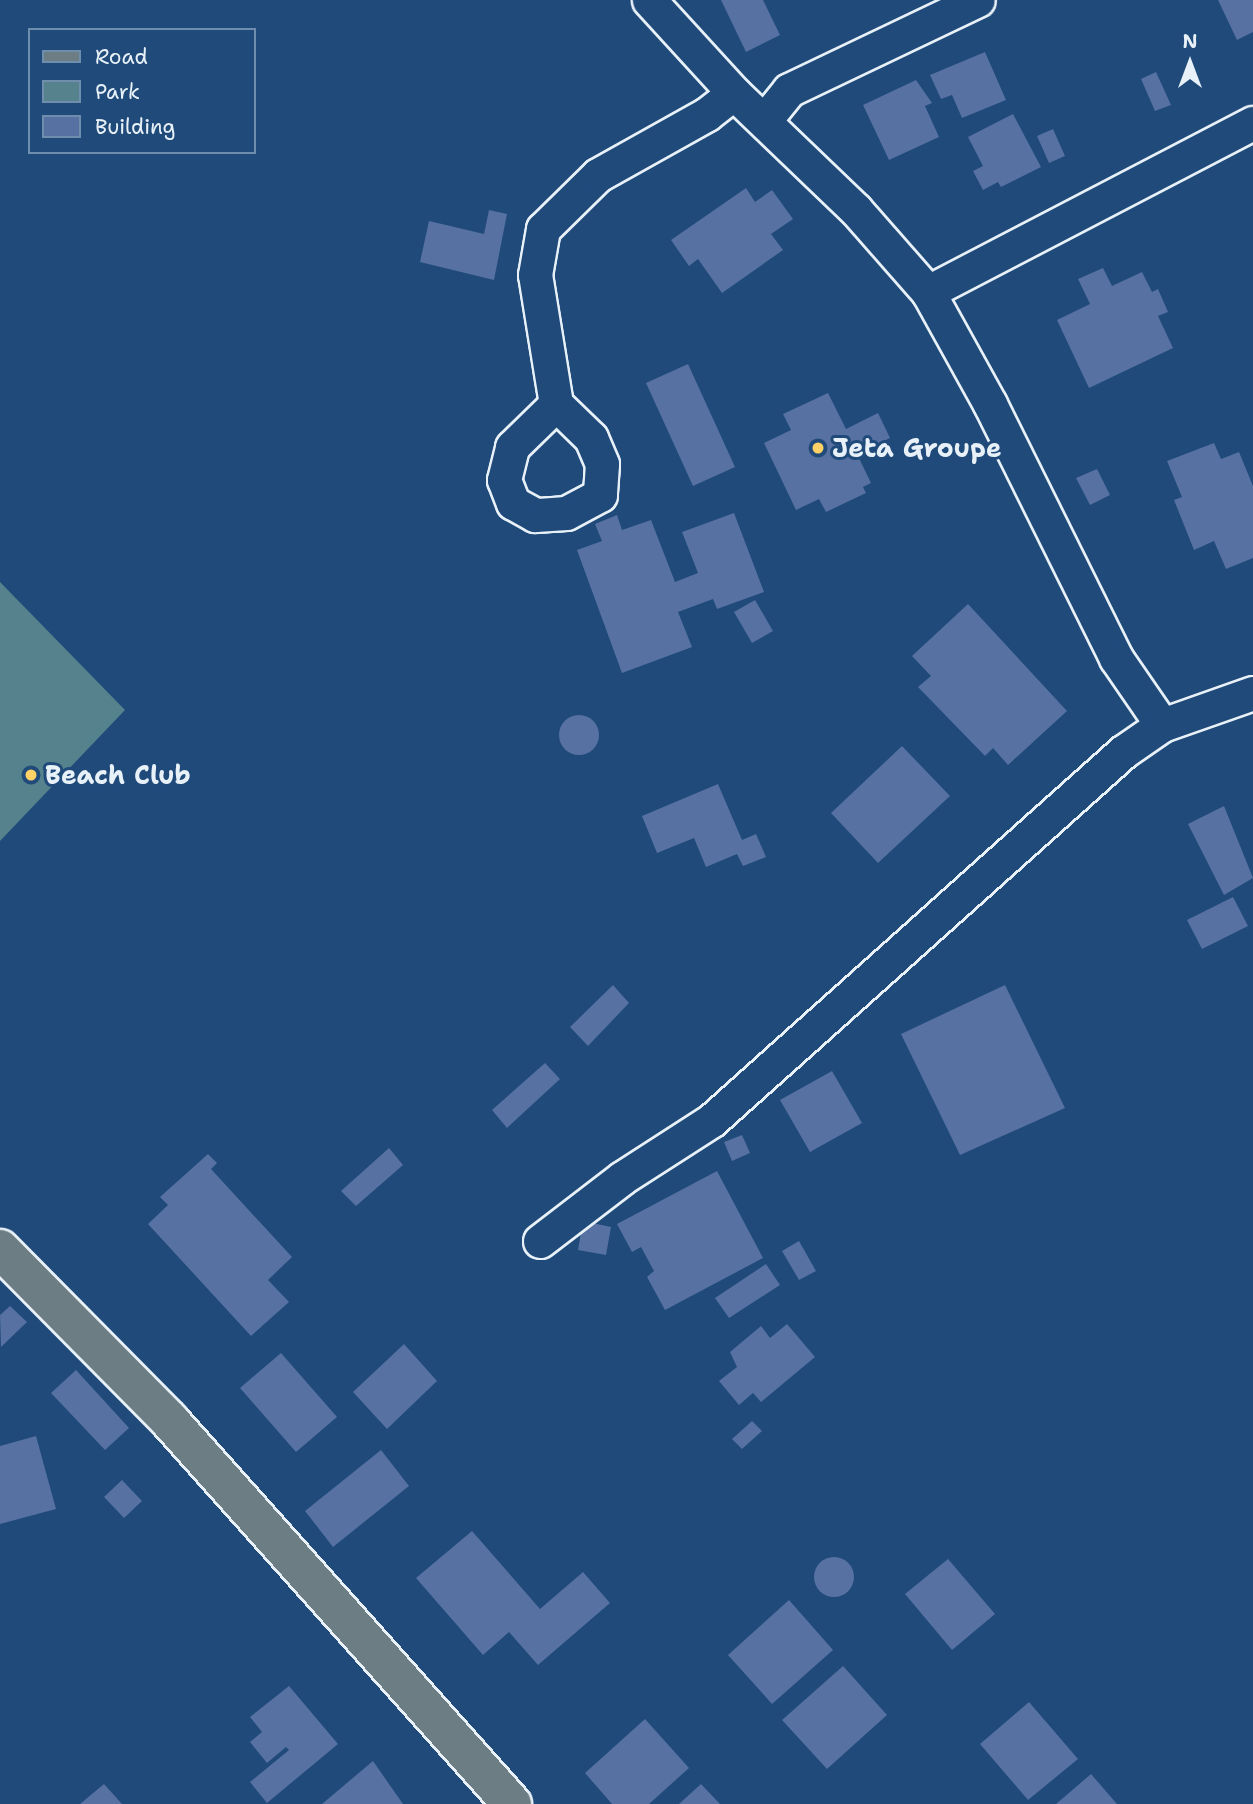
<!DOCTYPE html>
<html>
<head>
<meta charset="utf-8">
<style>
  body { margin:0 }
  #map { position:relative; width:1253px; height:1804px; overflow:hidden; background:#1f4a7a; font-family:"Shantell Sans",sans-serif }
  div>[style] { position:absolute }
  .green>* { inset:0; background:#55828c }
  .building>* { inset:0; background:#5671a2 }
  .round { border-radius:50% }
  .roads { filter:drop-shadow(2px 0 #e8f1f8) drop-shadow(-2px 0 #e8f1f8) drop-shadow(0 2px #e8f1f8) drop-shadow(0 -2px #e8f1f8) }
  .minor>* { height:33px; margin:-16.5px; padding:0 16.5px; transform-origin:16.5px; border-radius:16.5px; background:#1f4a7a }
  .major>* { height:38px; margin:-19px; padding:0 19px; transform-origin:19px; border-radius:19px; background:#6c7e84 }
  .dots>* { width:19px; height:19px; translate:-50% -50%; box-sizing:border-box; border:4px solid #1f4a7a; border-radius:50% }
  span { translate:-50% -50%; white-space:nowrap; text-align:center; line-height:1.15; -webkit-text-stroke:6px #1f4a7a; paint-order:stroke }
  .poi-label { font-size:26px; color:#e8f1f8; font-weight:700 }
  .left { translate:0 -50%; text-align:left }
  .legend { position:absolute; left:28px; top:28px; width:228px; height:126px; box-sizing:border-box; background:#1f4a7a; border:2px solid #6f8dac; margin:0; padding:9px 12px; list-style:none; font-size:21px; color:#e8f1f8 }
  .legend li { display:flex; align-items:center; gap:14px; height:35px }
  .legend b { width:35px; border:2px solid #6f8dac }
  .north { position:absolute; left:1155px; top:28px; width:70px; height:70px; -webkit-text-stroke:5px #1f4a7a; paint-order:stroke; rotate:0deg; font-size:19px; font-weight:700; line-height:28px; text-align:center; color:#e8f1f8 }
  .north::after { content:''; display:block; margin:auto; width:24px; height:32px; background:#e8f1f8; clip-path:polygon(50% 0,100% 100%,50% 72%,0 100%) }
</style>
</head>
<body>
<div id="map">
  <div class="green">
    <div style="clip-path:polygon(0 582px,125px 710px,0 841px)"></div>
  </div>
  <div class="building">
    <div style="clip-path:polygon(721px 0,763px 0,780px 35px,746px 52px)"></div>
    <div style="clip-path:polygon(1218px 0,1253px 0,1253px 32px,1237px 40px)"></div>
    <div style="clip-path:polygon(985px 52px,1006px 100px,962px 118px,952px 95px,941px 99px,930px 75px)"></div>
    <div style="clip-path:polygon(1156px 72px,1171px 105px,1155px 111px,1141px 79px)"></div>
    <div style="clip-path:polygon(916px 80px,932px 103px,925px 106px,939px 137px,889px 160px,863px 105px)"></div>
    <div style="clip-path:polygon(1013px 114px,1041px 167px,1001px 187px,998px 182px,983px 190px,973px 171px,983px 166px,968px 137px)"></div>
    <div style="clip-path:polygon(1053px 129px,1065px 156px,1049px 163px,1037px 136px)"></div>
    <div style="clip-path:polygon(746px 188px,755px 202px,772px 190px,793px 219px,771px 234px,783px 250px,722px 293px,698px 259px,689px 266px,671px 240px)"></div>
    <div style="clip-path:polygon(489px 210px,507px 214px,494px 280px,420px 262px,429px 221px,484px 234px)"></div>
    <div style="clip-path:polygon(1103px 268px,1112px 286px,1142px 272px,1152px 292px,1158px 289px,1168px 312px,1158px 316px,1173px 348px,1089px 388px,1057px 320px,1090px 304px,1078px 279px)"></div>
    <div style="clip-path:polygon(688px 364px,735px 467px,693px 486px,646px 383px)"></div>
    <div style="clip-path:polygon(828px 393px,846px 429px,878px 413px,890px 438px,857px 454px,871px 483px,863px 487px,866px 493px,826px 512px,819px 499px,796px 510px,764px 443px,791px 430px,783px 414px)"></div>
    <div style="clip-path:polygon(1214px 443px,1221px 459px,1239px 452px,1253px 486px,1253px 558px,1226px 569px,1214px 541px,1194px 550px,1174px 500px,1182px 497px,1167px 461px)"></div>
    <div style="clip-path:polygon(1097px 469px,1110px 495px,1090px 505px,1076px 478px)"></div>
    <div style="clip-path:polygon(734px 513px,764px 592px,717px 609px,713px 599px,678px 612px,692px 647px,622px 673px,577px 550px,602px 541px,595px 524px,617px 515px,622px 530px,651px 520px,675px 582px,698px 573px,682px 532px)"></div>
    <div style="clip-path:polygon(755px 600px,773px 631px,752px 643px,734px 612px)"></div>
    <div style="clip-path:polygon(968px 604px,1067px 711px,1008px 765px,993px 748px,985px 756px,918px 687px,931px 676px,912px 656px)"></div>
    <div class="round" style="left:559px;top:715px;width:40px;height:40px"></div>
    <div style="clip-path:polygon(902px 746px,950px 796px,878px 863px,831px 813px)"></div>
    <div style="clip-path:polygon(718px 784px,742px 840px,756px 834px,766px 857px,743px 866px,737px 854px,706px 867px,694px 838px,657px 853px,642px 816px)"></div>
    <div style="clip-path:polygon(1224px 806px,1253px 878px,1224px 895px,1188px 824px)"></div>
    <div style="clip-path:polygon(1233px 897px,1248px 926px,1202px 949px,1187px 920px)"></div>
    <div style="clip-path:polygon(613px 985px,629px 1003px,588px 1046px,570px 1027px)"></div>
    <div style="clip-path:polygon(1005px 985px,1065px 1108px,960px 1155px,901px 1034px)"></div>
    <div style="clip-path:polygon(545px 1063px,560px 1079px,507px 1128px,492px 1110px)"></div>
    <div style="clip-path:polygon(832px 1071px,862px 1123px,810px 1152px,780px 1100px)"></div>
    <div style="clip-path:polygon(742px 1135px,750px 1153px,732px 1161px,724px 1142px)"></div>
    <div style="clip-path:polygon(389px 1148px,403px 1165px,356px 1206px,341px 1191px)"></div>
    <div style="clip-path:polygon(208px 1154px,217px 1163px,211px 1169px,292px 1257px,268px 1280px,289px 1302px,251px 1336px,148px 1224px,168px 1205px,160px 1197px)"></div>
    <div style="clip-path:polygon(717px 1171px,763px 1258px,665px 1310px,647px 1277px,654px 1271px,641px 1247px,632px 1252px,617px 1224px)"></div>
    <div style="clip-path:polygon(583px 1221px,611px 1227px,606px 1255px,578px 1250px)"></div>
    <div style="clip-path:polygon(799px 1241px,816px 1271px,799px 1280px,782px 1251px)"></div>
    <div style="clip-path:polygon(766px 1264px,780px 1285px,729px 1318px,715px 1298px)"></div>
    <div style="clip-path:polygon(10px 1306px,27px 1322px,1px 1347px,0 1315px)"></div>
    <div style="clip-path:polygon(787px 1324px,815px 1357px,761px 1402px,753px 1393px,739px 1405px,719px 1381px,737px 1367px,730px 1352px,761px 1326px,770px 1338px)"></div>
    <div style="clip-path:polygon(404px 1344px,437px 1381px,387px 1429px,353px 1392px)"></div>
    <div style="clip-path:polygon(281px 1353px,337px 1417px,296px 1452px,240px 1388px)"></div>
    <div style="clip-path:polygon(76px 1370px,129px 1428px,105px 1450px,51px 1393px)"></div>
    <div style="clip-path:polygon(752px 1421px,762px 1431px,742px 1449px,732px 1439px)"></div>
    <div style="clip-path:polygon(36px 1436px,56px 1509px,0 1524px,0 1446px)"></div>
    <div style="clip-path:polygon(381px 1450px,409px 1486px,333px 1547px,305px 1511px)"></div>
    <div style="clip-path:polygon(122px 1480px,142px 1501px,124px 1518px,104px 1497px)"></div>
    <div style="clip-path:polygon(472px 1531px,540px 1609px,583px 1572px,610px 1603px,538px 1665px,509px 1632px,483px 1655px,416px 1578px)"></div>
    <div class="round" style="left:814px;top:1557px;width:40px;height:40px"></div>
    <div style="clip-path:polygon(948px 1559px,995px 1614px,952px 1650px,905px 1594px)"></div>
    <div style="clip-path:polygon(789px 1600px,833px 1650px,772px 1704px,728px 1655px)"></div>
    <div style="clip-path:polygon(843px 1666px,887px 1715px,827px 1769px,782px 1720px)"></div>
    <div style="clip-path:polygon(289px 1686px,338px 1744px,267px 1803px,250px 1782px,289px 1750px,286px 1747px,267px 1763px,250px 1742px,262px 1732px,250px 1717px)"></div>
    <div style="clip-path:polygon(1029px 1702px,1078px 1759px,1028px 1800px,980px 1744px)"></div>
    <div style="clip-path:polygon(645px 1719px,689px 1768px,649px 1804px,612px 1804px,585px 1773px)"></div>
    <div style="clip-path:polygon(373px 1761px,403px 1804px,322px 1804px)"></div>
    <div style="clip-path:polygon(1091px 1774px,1117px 1804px,1056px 1804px)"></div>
    <div style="clip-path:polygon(104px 1784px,122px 1804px,80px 1804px)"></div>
    <div style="clip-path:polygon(701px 1784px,720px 1804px,679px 1804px)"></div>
  </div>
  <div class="roads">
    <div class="minor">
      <div style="left:649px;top:0;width:126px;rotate:47.6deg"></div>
      <div style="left:734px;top:93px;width:169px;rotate:43.8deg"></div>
      <div style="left:856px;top:210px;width:109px;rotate:48.7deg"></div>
      <div style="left:928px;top:292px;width:128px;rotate:61deg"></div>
      <div style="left:990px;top:404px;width:284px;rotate:63.6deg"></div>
      <div style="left:1116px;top:658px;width:81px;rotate:55.5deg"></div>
      <div style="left:764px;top:121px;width:40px;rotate:-51deg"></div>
      <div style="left:789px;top:90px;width:209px;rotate:-25.5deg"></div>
      <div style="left:928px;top:292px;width:366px;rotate:-27.5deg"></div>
      <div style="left:556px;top:404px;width:49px;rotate:44.2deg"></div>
      <div style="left:591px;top:438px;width:28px;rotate:67deg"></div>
      <div style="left:602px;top:464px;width:31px;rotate:94deg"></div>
      <div style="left:600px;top:495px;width:38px;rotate:152deg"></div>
      <div style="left:566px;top:513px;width:31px;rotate:176deg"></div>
      <div style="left:535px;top:515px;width:25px;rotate:-151deg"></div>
      <div style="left:513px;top:503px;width:25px;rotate:-111deg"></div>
      <div style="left:504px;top:480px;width:34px;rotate:-76deg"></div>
      <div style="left:512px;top:447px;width:62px;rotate:-44.3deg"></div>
      <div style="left:556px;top:404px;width:131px;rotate:-99.2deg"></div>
      <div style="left:535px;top:275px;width:47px;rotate:-80.1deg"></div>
      <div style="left:543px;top:229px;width:77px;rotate:-44.5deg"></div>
      <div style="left:598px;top:175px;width:125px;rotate:-29.2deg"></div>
      <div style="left:707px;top:114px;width:34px;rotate:-38deg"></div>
      <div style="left:540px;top:1241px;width:103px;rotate:-37.5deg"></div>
      <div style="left:622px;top:1178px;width:107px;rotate:-32.8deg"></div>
      <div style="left:712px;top:1120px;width:552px;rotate:-41.84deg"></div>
      <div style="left:1123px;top:752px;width:47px;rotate:-34.7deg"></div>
      <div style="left:1162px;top:725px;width:96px;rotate:-19.4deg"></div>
    </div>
    <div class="major">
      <div style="left:0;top:1249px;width:240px;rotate:45.3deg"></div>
      <div style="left:169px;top:1420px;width:515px;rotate:48.23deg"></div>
    </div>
  </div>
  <div class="dots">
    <div style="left:818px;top:448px;background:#ffd166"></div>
    <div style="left:31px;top:775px;background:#ffd166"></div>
  </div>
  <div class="poi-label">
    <span class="left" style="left:832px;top:448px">Jeta Groupe</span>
    <span class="left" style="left:45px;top:775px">Beach Club</span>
  </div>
  <ul class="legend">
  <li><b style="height:9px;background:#6c7e84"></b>Road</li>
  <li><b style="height:19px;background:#55828c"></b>Park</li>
  <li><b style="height:19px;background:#5671a2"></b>Building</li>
  </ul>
  <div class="north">N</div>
</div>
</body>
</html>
